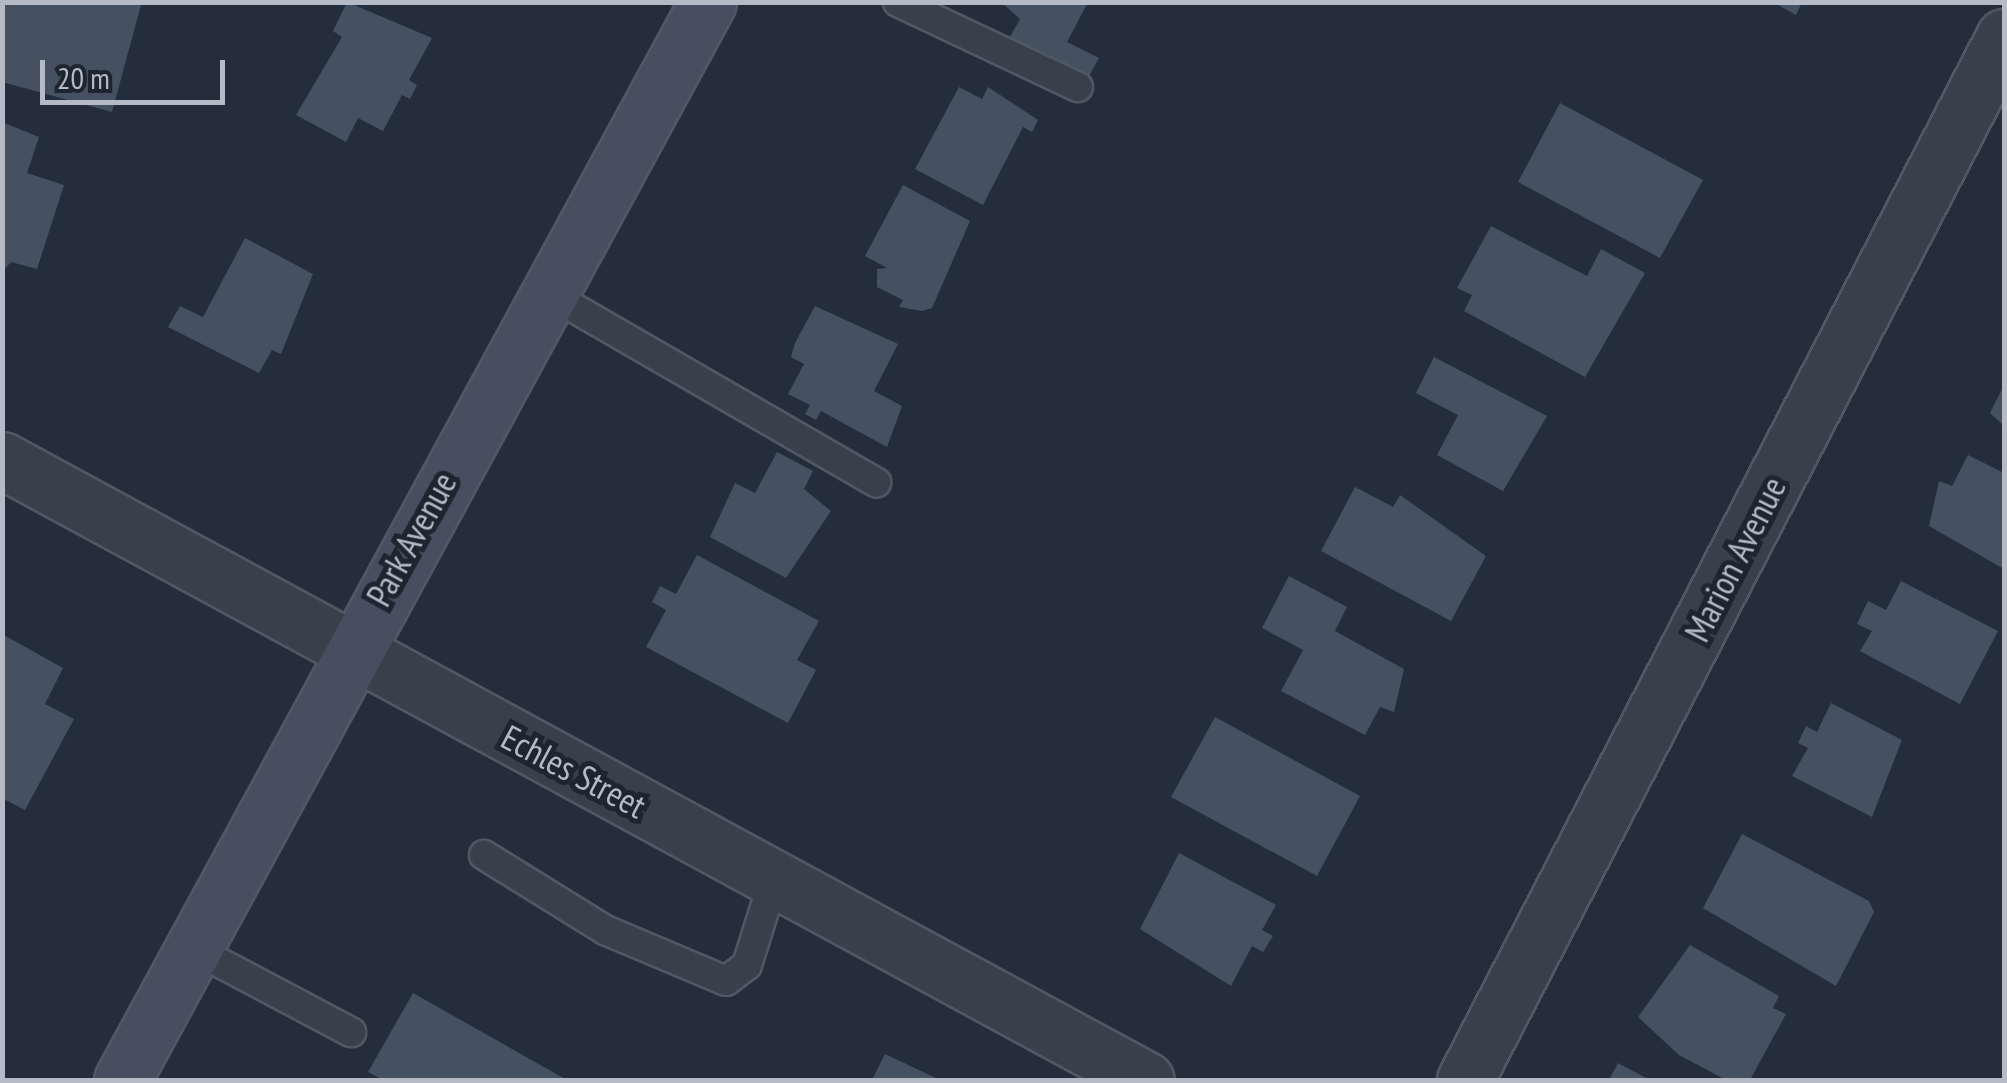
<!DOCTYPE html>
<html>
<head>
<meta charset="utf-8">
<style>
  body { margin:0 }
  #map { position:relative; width:2007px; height:1083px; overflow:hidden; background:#242d3c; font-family:"PT Sans Narrow",sans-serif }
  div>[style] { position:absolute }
  .building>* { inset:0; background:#455060 }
  .roads { filter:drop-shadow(2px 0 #505864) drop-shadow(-2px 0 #505864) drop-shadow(0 2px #505864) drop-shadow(0 -2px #505864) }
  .service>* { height:28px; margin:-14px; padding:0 14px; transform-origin:14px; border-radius:14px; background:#38404c }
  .minor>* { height:55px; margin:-27.5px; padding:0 27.5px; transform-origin:27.5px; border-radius:27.5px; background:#38404c }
  .tertiary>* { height:55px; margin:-27.5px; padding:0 27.5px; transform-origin:27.5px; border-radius:27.5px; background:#38404c }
  .secondary>* { height:55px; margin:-27.5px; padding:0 27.5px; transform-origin:27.5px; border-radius:27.5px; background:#464f5f }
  span { translate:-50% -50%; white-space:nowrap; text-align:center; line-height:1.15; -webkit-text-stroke:10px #1d2531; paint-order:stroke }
  .street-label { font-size:35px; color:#b4bbc7 }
  .frame { position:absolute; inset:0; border:5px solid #b4bbc7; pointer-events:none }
  .scale { position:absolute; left:40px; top:60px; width:185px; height:45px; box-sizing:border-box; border:5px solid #b4bbc7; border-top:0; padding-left:12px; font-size:30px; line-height:35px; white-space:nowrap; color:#b4bbc7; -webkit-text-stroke:8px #1d2531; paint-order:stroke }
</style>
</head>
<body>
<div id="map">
  <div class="building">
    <div style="clip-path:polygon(2px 2px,141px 5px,112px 112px,2px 82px)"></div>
    <div style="clip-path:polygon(347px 2px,432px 38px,409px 80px,417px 85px,410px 99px,402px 95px,383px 131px,358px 118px,346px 142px,296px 115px,342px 37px,333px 31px)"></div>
    <div style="clip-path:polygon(1001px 2px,1088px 2px,1067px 42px,1099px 58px,1088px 78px,1010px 37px,1020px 19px)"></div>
    <div style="clip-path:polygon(1773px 2px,1802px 2px,1796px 15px)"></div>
    <div style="clip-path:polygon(959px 87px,982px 99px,988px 87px,1038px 120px,1032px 132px,1023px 127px,983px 205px,915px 169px)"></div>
    <div style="clip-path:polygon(1560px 103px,1703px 180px,1660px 258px,1518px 182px)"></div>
    <div style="clip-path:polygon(2px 122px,39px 137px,27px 173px,64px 185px,37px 269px,11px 262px,2px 272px)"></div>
    <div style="clip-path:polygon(903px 185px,970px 221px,932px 308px,922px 311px,899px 307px,903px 300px,877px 287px,877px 269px,887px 268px,865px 256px)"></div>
    <div style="clip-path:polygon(1491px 226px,1587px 276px,1601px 249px,1645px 273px,1585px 377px,1464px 311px,1472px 295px,1457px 288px)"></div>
    <div style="clip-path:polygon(245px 238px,313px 274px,281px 354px,272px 350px,259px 373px,168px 327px,180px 306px,203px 317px)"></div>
    <div style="clip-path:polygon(815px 306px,898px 344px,874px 391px,902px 406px,887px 447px,821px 411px,816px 420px,805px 414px,810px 405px,788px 394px,804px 364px,791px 357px,795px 343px)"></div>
    <div style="clip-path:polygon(1434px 357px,1547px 416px,1503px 491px,1437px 455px,1458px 415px,1416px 393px)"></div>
    <div style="clip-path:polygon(2004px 385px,2004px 426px,1990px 413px)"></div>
    <div style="clip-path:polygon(777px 452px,813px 471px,804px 489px,831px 511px,786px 578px,710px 537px,735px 483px,755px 493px)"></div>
    <div style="clip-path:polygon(1968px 455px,2004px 473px,2004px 569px,1929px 526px,1939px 481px,1952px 486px)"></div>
    <div style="clip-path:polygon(1355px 487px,1393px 507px,1400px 495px,1486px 556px,1451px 621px,1321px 551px)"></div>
    <div style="clip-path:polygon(697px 555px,819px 621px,797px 660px,816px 670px,788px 723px,646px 647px,666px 610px,652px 602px,660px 586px,676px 594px)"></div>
    <div style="clip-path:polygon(1289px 576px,1347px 607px,1335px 631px,1404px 669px,1394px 712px,1380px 707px,1365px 735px,1281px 691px,1303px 650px,1262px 628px)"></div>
    <div style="clip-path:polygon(1901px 581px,1998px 631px,1960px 704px,1860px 651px,1872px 631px,1857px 624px,1868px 601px,1886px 610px)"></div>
    <div style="clip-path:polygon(2px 634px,63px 668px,45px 704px,74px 719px,25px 810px,2px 798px)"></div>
    <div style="clip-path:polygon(1831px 703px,1902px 740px,1872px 817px,1792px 776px,1808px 748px,1798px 743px,1806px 726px,1817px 732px)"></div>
    <div style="clip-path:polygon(1215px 717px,1360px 796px,1317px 876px,1171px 797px)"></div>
    <div style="clip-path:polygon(1742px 834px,1869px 901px,1874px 912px,1836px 986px,1703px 908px)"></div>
    <div style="clip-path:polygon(1179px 853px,1276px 905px,1262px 930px,1273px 936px,1263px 952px,1252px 946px,1231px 986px,1140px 929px)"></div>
    <div style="clip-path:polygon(1690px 945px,1779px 996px,1773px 1008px,1786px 1014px,1750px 1080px,1726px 1080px,1679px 1055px,1638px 1017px)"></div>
    <div style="clip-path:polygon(413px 993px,567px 1080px,383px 1080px,368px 1072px)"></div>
    <div style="clip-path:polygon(885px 1054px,940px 1080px,872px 1080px)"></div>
    <div style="clip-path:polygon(1618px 1063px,1650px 1080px,1609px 1080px)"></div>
  </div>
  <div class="roads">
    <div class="service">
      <div style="left:898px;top:2px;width:199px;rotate:25.3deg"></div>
      <div style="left:548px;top:293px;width:379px;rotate:30deg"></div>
      <div style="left:484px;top:855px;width:142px;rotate:31.8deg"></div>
      <div style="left:605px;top:930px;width:131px;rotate:22.9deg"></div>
      <div style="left:726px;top:981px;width:26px;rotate:-37deg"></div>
      <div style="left:747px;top:965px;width:90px;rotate:-72.6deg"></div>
      <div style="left:194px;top:949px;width:178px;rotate:27.9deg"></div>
    </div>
    <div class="minor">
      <div style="left:1465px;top:1080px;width:1174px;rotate:-62.67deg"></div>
    </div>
    <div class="tertiary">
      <div style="left:2px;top:460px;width:1301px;rotate:28.46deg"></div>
    </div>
    <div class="secondary">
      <div style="left:122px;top:1080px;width:1227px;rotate:-61.47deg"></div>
    </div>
  </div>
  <div class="street-label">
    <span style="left:411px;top:539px;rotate:-61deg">Park Avenue</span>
    <span style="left:1735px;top:559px;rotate:-63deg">Marion Avenue</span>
    <span style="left:574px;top:771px;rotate:28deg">Echles Street</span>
  </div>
  <div class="frame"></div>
  <div class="scale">20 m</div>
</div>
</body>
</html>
